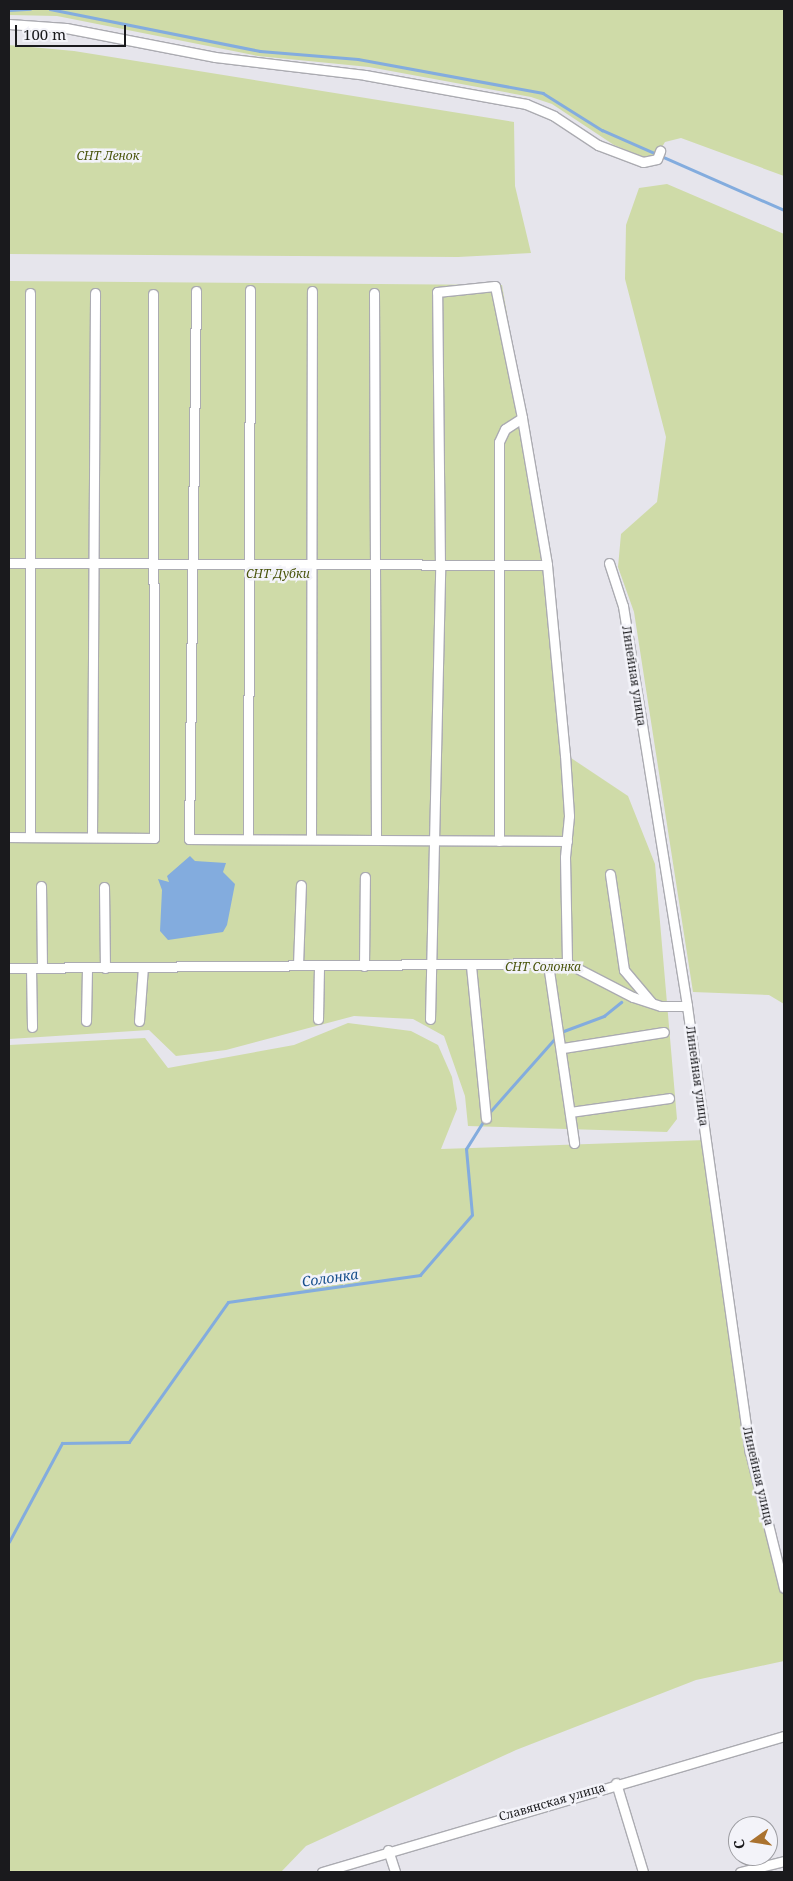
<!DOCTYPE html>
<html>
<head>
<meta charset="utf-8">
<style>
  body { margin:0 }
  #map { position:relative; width:793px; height:1881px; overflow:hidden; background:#e6e5ec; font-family:"Noto Serif",serif }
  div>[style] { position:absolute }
  .green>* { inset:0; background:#cfdba8 }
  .water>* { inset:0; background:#83acde }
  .stream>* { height:2.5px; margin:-1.25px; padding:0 1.25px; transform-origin:1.25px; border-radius:1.25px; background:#83acde }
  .roads { filter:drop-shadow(1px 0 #ababb1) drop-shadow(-1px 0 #ababb1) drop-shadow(0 1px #ababb1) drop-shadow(0 -1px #ababb1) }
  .minor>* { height:9px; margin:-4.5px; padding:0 4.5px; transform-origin:4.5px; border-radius:4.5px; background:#fff }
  span { translate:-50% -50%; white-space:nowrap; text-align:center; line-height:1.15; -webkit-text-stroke:5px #f3f3f9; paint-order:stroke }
  .park-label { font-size:12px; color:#48530a; font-style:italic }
  .street-label { font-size:12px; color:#1a1a1d }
  .water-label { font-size:14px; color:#174f8c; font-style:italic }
  .frame { position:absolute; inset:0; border:10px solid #1a1a1d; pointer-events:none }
  .north { position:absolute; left:728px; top:1816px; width:50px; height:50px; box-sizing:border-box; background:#f3f3f9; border:1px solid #9c9ca1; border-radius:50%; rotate:257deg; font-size:14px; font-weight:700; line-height:20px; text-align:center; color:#1a1a1d }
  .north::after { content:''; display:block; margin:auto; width:18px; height:22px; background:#aa722f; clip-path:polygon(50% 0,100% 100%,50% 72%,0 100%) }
  .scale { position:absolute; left:15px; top:25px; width:111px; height:22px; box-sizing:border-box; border:2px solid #1a1a1d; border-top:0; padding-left:6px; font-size:15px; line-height:18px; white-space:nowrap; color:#1a1a1d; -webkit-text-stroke:4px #f3f3f9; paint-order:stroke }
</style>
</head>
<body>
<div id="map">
  <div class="green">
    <div style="clip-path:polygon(9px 9px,784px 9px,784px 176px,681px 138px,665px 142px,656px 157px,646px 158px,614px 145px,552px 104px,531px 97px,369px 67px,258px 56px,57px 16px,9px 15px)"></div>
    <div style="clip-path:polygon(9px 45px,74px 51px,514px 122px,515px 186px,531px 253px,458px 257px,9px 254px)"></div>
    <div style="clip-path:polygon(667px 184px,784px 234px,784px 1004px,769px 995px,693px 992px,634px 612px,618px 567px,621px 534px,657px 502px,666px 437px,625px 279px,626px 225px,639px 188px)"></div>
    <div style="clip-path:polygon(9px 281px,502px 285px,546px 539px,565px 754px,628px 796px,655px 864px,677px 1119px,667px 1132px,468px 1126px,465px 1096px,444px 1036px,413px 1019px,354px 1016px,226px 1050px,176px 1056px,149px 1030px,9px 1039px)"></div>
    <div style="clip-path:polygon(348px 1023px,411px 1031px,438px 1045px,452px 1077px,457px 1109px,441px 1149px,706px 1140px,750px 1452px,784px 1588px,784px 1661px,696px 1680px,516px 1750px,306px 1846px,281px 1872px,9px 1872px,9px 1045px,145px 1038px,168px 1068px,294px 1045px)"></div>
  </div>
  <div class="water">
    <div style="clip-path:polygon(190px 856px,195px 861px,226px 863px,223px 872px,235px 884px,227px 925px,223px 932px,168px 940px,160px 931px,162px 890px,158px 879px,169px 882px,167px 876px)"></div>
  </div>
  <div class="stream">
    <div style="left:50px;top:9px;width:214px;rotate:11.3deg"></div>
    <div style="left:260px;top:51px;width:98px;rotate:4.7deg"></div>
    <div style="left:358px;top:59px;width:188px;rotate:10.4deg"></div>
    <div style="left:543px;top:93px;width:70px;rotate:32.1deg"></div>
    <div style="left:602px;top:130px;width:199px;rotate:23.7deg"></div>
    <div style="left:9px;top:10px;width:21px;rotate:-3deg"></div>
    <div style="left:561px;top:1032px;width:46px;rotate:-20.4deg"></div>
    <div style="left:604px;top:1016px;width:22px;rotate:-39deg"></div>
    <div style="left:488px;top:1114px;width:104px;rotate:-48.5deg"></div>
    <div style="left:9px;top:1542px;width:112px;rotate:-61.8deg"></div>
    <div style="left:62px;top:1443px;width:67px;rotate:-0.9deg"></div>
    <div style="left:129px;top:1442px;width:171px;rotate:-54.7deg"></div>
    <div style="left:228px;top:1302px;width:194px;rotate:-8deg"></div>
    <div style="left:420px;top:1275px;width:79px;rotate:-49.1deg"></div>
    <div style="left:472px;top:1215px;width:66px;rotate:-95.2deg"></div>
    <div style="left:466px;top:1149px;width:36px;rotate:-58deg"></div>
  </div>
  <div class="roads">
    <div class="minor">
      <div style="left:9px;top:24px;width:57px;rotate:4deg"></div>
      <div style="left:66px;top:28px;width:152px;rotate:11deg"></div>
      <div style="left:215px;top:57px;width:151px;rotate:6.8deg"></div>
      <div style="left:365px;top:75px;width:164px;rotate:10.2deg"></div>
      <div style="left:526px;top:104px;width:30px;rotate:23deg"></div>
      <div style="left:554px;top:116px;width:53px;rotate:33.4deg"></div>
      <div style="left:598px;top:145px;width:48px;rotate:20.7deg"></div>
      <div style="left:643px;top:162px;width:14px;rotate:-12deg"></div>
      <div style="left:657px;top:159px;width:9px;rotate:-69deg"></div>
      <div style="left:196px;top:291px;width:548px;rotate:90.73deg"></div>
      <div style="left:189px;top:839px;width:378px;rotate:0.3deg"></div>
      <div style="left:30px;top:293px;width:544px;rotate:90deg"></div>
      <div style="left:374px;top:293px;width:546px;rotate:89.79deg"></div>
      <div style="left:522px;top:418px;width:149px;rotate:80.3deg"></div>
      <div style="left:547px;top:565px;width:191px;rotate:84.6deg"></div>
      <div style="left:565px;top:755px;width:61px;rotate:86.2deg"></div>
      <div style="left:569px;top:816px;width:41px;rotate:95.6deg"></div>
      <div style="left:565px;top:857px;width:106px;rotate:88.9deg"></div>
      <div style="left:9px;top:563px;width:538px;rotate:0.21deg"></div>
      <div style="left:609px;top:563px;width:45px;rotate:72deg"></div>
      <div style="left:623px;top:606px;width:405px;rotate:80.9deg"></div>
      <div style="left:687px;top:1006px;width:450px;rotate:82deg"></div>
      <div style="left:750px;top:1452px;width:140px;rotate:76deg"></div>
      <div style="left:92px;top:836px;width:543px;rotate:-89.68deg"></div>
      <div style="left:9px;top:837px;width:145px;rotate:0.4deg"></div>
      <div style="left:154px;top:838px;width:544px;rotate:-90.11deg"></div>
      <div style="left:248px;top:839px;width:549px;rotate:-89.79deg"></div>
      <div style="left:311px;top:839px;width:548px;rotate:-89.9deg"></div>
      <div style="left:610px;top:874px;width:97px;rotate:81.7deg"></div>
      <div style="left:624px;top:970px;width:43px;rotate:49.7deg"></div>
      <div style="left:41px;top:886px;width:82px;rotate:89.3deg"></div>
      <div style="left:104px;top:887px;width:81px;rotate:89.3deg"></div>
      <div style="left:548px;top:964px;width:181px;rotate:81.7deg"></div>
      <div style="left:298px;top:965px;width:80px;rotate:-87.9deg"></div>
      <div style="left:364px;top:966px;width:89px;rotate:-89.4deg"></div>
      <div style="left:471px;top:966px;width:153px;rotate:84.4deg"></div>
      <div style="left:9px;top:968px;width:558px;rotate:-0.51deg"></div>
      <div style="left:567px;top:963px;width:74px;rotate:27.3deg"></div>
      <div style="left:633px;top:997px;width:29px;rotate:18deg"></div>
      <div style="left:661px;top:1006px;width:26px"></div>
      <div style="left:31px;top:968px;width:59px;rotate:89deg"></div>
      <div style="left:318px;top:1019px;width:53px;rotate:-88.9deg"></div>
      <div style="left:430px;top:1019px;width:453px;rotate:-88.7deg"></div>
      <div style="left:440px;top:566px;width:274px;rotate:-90.6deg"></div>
      <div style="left:437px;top:292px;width:58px;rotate:-5.9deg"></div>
      <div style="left:495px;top:286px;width:135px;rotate:78.4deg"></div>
      <div style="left:522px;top:418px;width:20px;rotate:147deg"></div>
      <div style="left:505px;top:429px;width:14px;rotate:115deg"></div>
      <div style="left:499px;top:442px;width:399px;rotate:90deg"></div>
      <div style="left:86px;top:1021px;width:53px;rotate:-88.9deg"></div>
      <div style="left:139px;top:1021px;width:54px;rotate:-85.8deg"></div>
      <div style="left:563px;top:1048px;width:102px;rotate:-9deg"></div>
      <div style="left:570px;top:1112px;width:100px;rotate:-8deg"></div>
      <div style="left:616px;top:1783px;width:93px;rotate:73.1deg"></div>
      <div style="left:388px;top:1850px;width:23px;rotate:72deg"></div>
      <div style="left:322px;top:1872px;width:482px;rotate:-16.4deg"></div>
      <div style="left:740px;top:1872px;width:45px;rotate:-14deg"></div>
    </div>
  </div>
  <div class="park-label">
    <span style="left:108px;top:156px">СНТ Ленок</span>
    <span style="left:278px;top:574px">СНТ Дубки</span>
    <span style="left:543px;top:967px">СНТ Солонка</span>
  </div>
  <div class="street-label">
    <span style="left:634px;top:676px;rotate:81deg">Линейная улица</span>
    <span style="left:697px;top:1076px;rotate:82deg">Линейная улица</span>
    <span style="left:758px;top:1476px;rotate:77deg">Линейная улица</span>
    <span style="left:552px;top:1802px;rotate:-16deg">Славянская улица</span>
  </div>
  <div class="water-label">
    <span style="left:330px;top:1278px;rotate:-8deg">Солонка</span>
  </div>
  <div class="frame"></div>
  <div class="north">С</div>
  <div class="scale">100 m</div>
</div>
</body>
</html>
